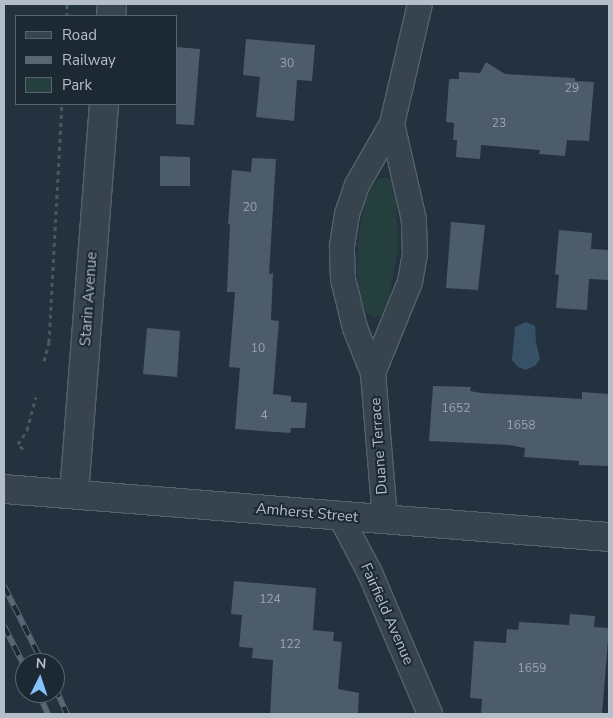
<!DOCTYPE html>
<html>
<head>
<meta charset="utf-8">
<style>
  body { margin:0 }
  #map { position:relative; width:613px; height:718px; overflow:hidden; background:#23323e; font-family:"Nunito Sans",sans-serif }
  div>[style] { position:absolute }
  .green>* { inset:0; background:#253f3f }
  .water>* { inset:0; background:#365166 }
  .building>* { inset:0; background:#4c5c6a }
  .path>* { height:3px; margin-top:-1.5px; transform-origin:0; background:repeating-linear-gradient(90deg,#435b5b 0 4px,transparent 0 8px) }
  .roads { filter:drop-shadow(1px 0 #55616c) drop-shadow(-1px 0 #55616c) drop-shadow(0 1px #55616c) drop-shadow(0 -1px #55616c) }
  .minor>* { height:24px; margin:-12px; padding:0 12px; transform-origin:12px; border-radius:12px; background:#37444e }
  .tertiary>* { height:28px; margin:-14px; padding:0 14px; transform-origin:14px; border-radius:14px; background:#37444e }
  .rail>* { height:5.5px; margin-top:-2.75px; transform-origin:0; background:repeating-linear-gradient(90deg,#1c2933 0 11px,#596875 0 22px); box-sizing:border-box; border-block:1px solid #596875 }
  span { translate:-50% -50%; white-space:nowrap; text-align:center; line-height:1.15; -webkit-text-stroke:4px #1c2933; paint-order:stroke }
  .number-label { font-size:12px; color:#99a6b1 }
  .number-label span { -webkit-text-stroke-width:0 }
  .street-label { font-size:15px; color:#b3bec9 }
  .frame { position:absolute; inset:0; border:5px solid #b3bec9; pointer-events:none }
  .legend { position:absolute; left:15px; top:15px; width:162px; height:90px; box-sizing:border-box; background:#1c2933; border:1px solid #58656f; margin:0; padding:6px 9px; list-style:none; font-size:15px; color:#b3bec9 }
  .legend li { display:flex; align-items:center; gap:10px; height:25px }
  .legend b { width:25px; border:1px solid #58656f }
  .north { position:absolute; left:15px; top:653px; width:50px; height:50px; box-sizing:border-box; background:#1c2933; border:1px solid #58656f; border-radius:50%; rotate:4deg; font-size:14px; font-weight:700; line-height:20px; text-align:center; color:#b3bec9 }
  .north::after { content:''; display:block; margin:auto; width:18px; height:22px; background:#86c2fc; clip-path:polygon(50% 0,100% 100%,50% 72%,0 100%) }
</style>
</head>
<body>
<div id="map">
  <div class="green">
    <div style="clip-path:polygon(385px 177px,393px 182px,396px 190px,398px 251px,388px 302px,382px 315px,373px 317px,366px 313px,359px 291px,357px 271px,358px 237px,365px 203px,372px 186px,378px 179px)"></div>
  </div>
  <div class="water">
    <div style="clip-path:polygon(526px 322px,535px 326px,536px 342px,540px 359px,536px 365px,526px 370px,518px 367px,512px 360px,515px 327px)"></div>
  </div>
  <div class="building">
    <div style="clip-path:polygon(246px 39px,315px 45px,312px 81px,297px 80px,294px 121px,256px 117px,260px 77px,243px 75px)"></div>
    <div style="clip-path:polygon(176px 47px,200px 49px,194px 125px,176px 124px)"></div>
    <div style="clip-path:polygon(486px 62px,505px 74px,575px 78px,575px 81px,594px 82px,589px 141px,567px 140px,565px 156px,539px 154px,540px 150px,481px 145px,480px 159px,456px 157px,457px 140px,453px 140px,454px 123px,446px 122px,449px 79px,459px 79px,459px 72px,480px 73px)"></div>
    <div style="clip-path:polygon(160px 156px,190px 157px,190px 186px,160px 186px)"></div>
    <div style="clip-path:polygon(252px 158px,276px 159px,269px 274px,273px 273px,271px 320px,279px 321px,273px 394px,291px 396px,291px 402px,307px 403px,305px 428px,291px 428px,290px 433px,235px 429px,240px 368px,229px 367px,235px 292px,227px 292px,230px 224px,228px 224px,232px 170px,251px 172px)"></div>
    <div style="clip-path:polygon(451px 222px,485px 225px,478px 290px,446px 288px)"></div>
    <div style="clip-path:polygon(559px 230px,592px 233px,591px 249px,609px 250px,609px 280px,589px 279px,587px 310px,556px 308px,559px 275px,555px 274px)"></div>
    <div style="clip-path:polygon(147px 328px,180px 331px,177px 377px,143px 374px)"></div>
    <div style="clip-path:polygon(433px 386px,471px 387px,470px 391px,481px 393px,582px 399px,582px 392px,609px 394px,609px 466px,579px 465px,579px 461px,524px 457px,525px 448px,509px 445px,429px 441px)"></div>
    <div style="clip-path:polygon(234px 581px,316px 588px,313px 630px,334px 632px,333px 641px,342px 642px,338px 689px,359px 693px,358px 714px,270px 714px,273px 660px,252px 658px,253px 648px,239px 647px,242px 615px,231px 614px)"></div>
    <div style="clip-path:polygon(570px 614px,595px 616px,594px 627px,609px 628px,602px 714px,481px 714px,482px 699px,470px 698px,474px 641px,506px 643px,507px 629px,518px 630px,519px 622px,569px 625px)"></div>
  </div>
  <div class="path">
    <div style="left:67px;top:16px;width:12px;rotate:-90deg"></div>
    <div style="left:44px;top:361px;width:20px;rotate:-75deg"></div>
    <div style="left:49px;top:342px;width:238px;rotate:-86.9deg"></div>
    <div style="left:23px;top:449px;width:7px;rotate:-135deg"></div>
    <div style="left:18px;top:444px;width:17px;rotate:-57deg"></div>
    <div style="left:27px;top:430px;width:34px;rotate:-75deg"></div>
  </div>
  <div class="roads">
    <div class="minor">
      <div style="left:373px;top:373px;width:48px;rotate:-111.8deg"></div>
      <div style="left:355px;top:328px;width:50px;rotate:-103.8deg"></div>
      <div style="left:343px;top:279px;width:33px;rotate:-92deg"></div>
      <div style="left:342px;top:246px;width:32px;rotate:-81deg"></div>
      <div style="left:347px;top:214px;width:31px;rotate:-71deg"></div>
      <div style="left:357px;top:185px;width:70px;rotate:-60.2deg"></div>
      <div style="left:392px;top:124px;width:123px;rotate:-76.9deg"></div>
      <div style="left:340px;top:516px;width:64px;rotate:62.2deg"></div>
      <div style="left:370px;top:573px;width:153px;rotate:66.9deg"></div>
      <div style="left:385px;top:519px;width:146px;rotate:-94.7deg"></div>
      <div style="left:373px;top:373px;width:98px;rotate:-67.9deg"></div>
      <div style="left:410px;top:282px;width:28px;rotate:-80deg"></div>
      <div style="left:415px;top:254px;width:34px;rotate:-92deg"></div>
      <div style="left:414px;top:220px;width:98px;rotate:-102.9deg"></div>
    </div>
    <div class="tertiary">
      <div style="left:111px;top:16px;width:12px;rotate:-85deg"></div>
      <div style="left:4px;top:489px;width:607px;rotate:4.54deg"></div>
      <div style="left:74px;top:494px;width:391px;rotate:-85.6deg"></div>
    </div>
  </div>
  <div class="rail">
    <div style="left:4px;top:586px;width:86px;rotate:63.1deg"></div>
    <div style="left:4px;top:626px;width:46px;rotate:62.9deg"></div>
    <div style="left:55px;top:687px;width:30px;rotate:66deg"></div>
    <div style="left:39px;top:693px;width:23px;rotate:67deg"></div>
  </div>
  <div class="number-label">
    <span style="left:287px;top:64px">30</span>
    <span style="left:572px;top:89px">29</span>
    <span style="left:499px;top:124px">23</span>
    <span style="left:250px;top:208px">20</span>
    <span style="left:258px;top:349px">10</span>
    <span style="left:456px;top:409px">1652</span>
    <span style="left:264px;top:416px">4</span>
    <span style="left:521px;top:426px">1658</span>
    <span style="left:270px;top:600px">124</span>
    <span style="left:290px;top:645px">122</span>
    <span style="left:532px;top:669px">1659</span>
  </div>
  <div class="street-label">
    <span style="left:89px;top:299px;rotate:-86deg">Starin Avenue</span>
    <span style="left:379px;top:446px;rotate:-94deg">Duane Terrace</span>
    <span style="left:307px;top:513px;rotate:5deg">Amherst Street</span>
    <span style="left:387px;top:614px;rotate:66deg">Fairfield Avenue</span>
  </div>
  <div class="frame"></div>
  <ul class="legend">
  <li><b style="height:6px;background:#37444e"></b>Road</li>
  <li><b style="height:6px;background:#596875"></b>Railway</li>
  <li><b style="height:14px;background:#253f3f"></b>Park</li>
  </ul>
  <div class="north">N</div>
</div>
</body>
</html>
